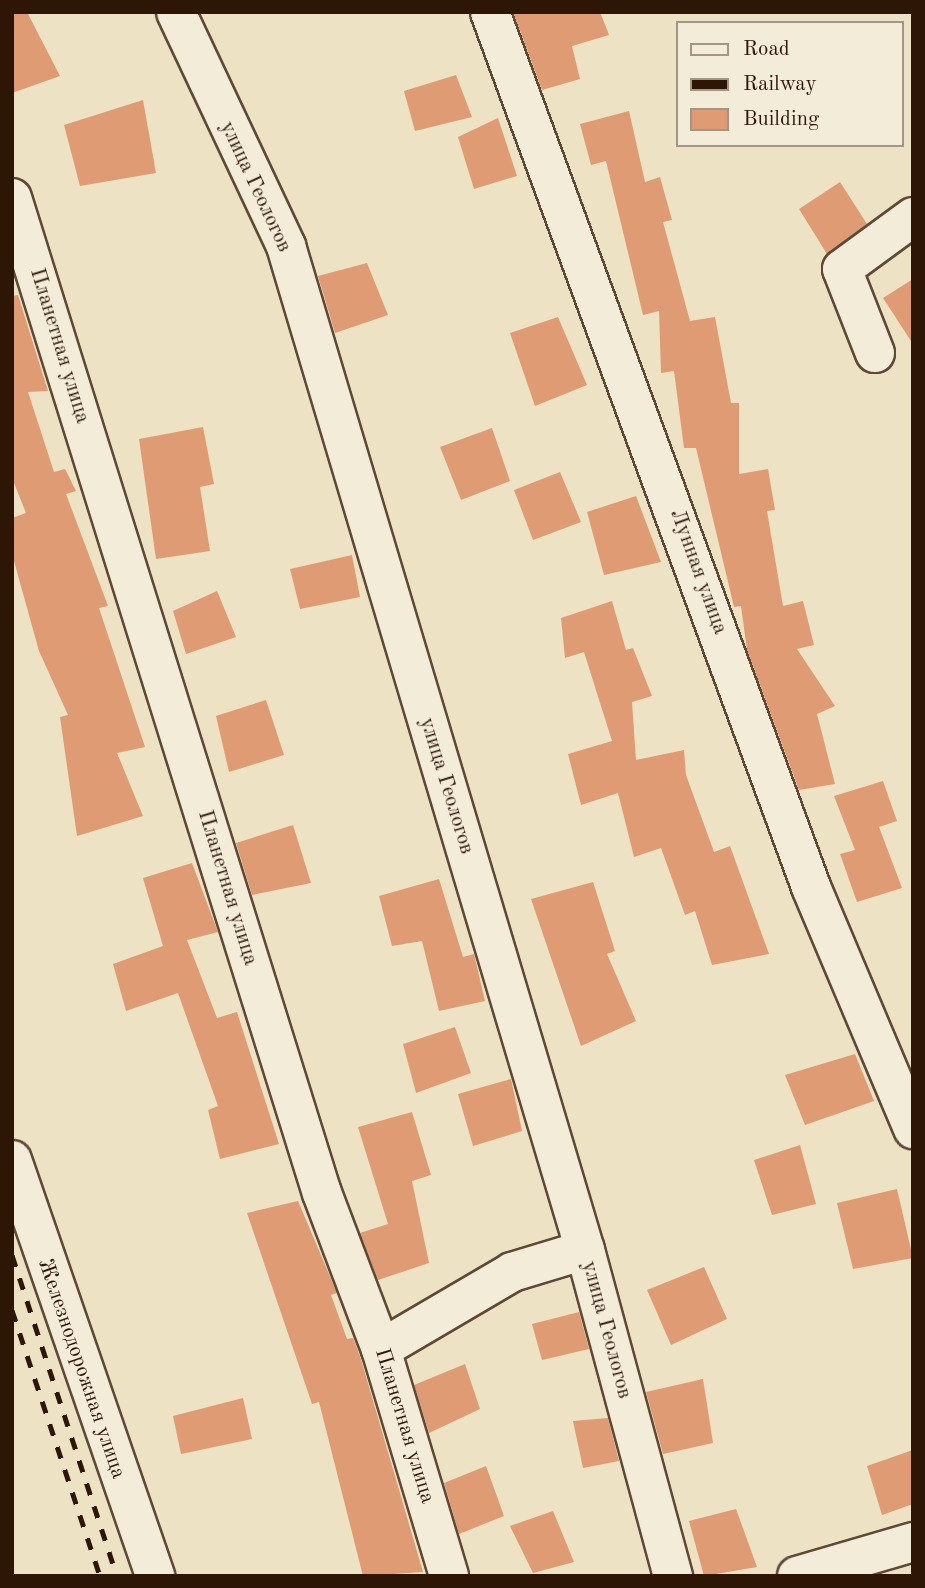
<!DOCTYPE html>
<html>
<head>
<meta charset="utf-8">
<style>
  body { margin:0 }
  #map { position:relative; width:925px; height:1588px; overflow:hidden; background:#ede2c3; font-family:"Old Standard TT",serif }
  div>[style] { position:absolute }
  .building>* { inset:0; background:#df9c74 }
  .roads { filter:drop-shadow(2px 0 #5e4936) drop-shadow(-2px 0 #5e4936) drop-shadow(0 2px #5e4936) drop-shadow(0 -2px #5e4936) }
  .minor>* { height:38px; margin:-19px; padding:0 19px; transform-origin:19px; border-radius:19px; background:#f3ecd8 }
  .rail>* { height:5px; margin-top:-2.5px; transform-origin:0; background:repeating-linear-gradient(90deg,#2e1607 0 12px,transparent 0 24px) }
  span { translate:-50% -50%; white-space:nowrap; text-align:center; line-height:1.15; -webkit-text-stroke:7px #f3ecd8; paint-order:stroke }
  .street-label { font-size:21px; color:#2e1607 }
  .frame { position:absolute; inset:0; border:14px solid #2e1607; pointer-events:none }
  .legend { position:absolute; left:676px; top:21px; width:228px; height:126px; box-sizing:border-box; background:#f3ecd8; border:2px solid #a49684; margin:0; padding:9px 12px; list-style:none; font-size:21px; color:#2e1607 }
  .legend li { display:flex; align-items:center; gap:14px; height:35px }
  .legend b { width:35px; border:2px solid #a49684 }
</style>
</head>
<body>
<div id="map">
  <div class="building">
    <div style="clip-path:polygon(12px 12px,27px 12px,60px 76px,12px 93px)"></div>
    <div style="clip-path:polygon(513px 12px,600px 12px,609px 35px,572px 46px,580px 79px,542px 90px)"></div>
    <div style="clip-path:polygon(456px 75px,472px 117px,415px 131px,404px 91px)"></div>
    <div style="clip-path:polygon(143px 100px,156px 173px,80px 186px,64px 125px)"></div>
    <div style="clip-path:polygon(629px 111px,645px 182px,660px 177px,672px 220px,663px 222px,690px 321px,715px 317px,731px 403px,739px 403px,739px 474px,768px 469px,775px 510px,767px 511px,783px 606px,803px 601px,814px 645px,797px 649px,835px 706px,817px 714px,835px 784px,799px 790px,747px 650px,741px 606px,734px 607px,696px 448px,684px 448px,674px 371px,661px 373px,659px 311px,643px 315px,606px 161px,591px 165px,580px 124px)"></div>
    <div style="clip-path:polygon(498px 118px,517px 176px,474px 189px,458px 137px)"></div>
    <div style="clip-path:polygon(840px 182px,867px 224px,827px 254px,799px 209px)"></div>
    <div style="clip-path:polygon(367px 263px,388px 315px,335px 333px,318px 276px)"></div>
    <div style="clip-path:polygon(913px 279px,913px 344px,883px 298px)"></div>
    <div style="clip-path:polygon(18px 295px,48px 391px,28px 392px,54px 472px,65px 469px,76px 491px,66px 494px,108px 606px,99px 608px,145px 747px,117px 753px,143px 816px,77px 836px,60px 717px,68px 715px,39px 651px,12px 554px,12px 518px,26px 513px,12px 478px,12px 296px)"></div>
    <div style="clip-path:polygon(558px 317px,587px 385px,535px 406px,510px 333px)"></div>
    <div style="clip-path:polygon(203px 427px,214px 484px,200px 487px,210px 551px,156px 559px,139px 439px)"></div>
    <div style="clip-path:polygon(492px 428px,510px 481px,461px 500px,440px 447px)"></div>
    <div style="clip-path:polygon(560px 472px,581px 522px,533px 540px,514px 490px)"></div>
    <div style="clip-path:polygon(636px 496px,661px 562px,604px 575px,587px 512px)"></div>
    <div style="clip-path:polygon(352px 555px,360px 597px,300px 609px,290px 569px)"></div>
    <div style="clip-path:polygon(217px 591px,236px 637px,186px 654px,173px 611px)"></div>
    <div style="clip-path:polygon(612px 601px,626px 650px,633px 648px,652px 696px,632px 702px,636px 760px,684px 750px,686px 775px,714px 852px,730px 846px,769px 954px,712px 965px,695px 911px,685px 915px,661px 848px,634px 857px,618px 793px,581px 805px,568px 754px,612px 741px,584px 652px,565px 658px,561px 618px)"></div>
    <div style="clip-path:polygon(266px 700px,284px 755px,229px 772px,216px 716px)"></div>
    <div style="clip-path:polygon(883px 781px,897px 821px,879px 827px,902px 888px,857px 902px,840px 854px,855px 850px,834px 796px)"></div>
    <div style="clip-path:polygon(293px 825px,311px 883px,252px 895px,236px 843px)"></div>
    <div style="clip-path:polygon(192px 863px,218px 932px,187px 940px,217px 1018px,237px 1012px,279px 1144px,220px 1159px,208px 1110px,218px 1106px,178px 993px,126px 1011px,113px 964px,163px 946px,143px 878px)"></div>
    <div style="clip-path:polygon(439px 879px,463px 957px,474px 954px,485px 1001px,439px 1011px,422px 941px,392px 946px,379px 896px)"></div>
    <div style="clip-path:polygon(593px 882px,615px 951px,607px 954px,636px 1021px,581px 1046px,531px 899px)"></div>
    <div style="clip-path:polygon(455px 1027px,471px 1073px,416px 1093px,403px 1044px)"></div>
    <div style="clip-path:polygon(855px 1054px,874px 1101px,805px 1125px,785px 1075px)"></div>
    <div style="clip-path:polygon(511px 1079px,522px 1131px,473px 1146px,458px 1094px)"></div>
    <div style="clip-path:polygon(412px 1112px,431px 1175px,412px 1181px,429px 1263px,378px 1280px,360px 1233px,388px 1224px,358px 1127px)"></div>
    <div style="clip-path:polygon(800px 1145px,816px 1204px,772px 1215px,754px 1160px)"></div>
    <div style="clip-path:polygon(897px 1189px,913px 1258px,853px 1269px,837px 1203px)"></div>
    <div style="clip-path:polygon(298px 1201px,337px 1293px,331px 1295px,347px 1339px,353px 1338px,360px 1356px,423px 1572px,363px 1576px,319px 1402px,312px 1404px,247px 1213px)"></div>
    <div style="clip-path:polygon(704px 1267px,727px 1319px,671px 1345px,647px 1290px)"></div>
    <div style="clip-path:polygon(579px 1312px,589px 1349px,542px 1360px,532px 1324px)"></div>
    <div style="clip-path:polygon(465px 1364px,480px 1409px,429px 1433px,414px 1385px)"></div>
    <div style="clip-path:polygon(703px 1379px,713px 1443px,663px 1454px,646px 1392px)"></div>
    <div style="clip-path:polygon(243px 1398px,252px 1439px,181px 1454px,173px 1416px)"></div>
    <div style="clip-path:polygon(608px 1418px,619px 1461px,583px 1468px,573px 1421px)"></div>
    <div style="clip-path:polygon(913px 1450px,913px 1504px,882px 1515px,867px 1466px)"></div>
    <div style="clip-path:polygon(486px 1466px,504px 1516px,459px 1534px,444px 1483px)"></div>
    <div style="clip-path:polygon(736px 1509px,757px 1567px,704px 1576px,689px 1521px)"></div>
    <div style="clip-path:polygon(553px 1511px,574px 1562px,533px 1573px,510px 1526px)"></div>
  </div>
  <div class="roads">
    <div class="minor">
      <div style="left:176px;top:12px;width:259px;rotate:64.8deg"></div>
      <div style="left:286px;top:246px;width:1048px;rotate:73.42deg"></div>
      <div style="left:585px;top:1250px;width:338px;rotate:74.9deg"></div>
      <div style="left:490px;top:12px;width:932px;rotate:69.85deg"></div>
      <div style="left:811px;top:887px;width:263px;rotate:67.1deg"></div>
      <div style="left:12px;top:198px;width:1042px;rotate:72.7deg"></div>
      <div style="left:322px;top:1193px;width:167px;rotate:69.3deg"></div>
      <div style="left:381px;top:1349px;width:237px;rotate:73.3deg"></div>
      <div style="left:875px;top:353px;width:90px;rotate:-111.4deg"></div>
      <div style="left:842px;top:269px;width:88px;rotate:-36.2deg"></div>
      <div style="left:12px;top:1160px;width:440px;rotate:71deg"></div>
      <div style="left:381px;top:1349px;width:152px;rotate:-30.4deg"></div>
      <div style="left:512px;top:1272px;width:76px;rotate:-16.8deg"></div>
      <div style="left:797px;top:1576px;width:121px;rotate:-16.3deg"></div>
    </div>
  </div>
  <div class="rail">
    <div style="left:12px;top:1255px;width:338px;rotate:71.9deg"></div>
    <div style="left:12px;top:1310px;width:280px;rotate:71.7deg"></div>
  </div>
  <div class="street-label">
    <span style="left:255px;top:187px;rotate:65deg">улица Геологов</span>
    <span style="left:59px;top:346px;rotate:73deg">Планетная улица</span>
    <span style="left:698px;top:572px;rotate:70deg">Лунная улица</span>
    <span style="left:446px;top:786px;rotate:73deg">улица Геологов</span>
    <span style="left:227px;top:888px;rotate:73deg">Планетная улица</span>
    <span style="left:606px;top:1330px;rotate:75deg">улица Геологов</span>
    <span style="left:81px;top:1369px;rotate:71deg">Железнодорожная улица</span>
    <span style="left:404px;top:1426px;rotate:73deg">Планетная улица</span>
  </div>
  <div class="frame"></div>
  <ul class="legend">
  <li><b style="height:9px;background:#f3ecd8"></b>Road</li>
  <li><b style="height:9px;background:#2e1607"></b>Railway</li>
  <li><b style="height:19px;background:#df9c74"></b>Building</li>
  </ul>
</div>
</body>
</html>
